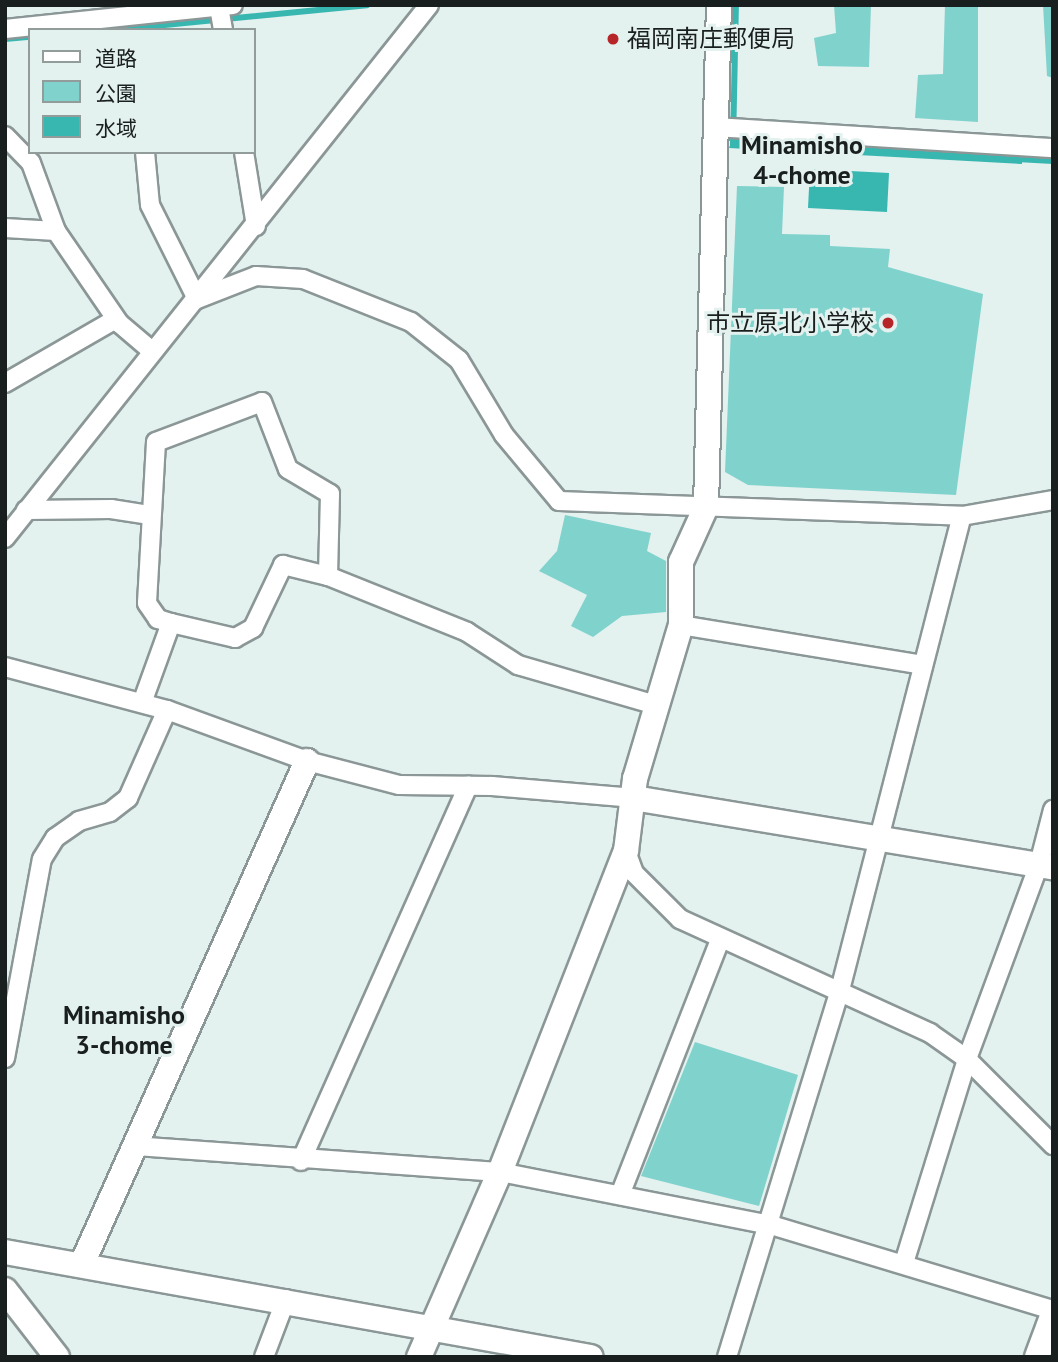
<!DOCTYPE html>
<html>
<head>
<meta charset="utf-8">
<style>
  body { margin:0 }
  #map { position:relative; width:1058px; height:1362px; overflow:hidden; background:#e3f1ef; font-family:"PT Sans","Noto Sans JP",sans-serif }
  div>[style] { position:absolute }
  .green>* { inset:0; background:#80d2cd }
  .water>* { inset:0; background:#38b6b0 }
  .stream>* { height:6px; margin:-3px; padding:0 3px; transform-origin:3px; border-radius:3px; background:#38b6b0 }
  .roads { filter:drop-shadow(2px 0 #8b9796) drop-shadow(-2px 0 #8b9796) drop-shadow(0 2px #8b9796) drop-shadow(0 -2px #8b9796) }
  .street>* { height:18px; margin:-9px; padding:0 9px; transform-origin:9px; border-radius:9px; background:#fff }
  .secondary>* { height:24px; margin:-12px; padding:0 12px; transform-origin:12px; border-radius:12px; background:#fff }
  .dots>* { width:19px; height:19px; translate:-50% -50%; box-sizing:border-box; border:4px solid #e3f1ef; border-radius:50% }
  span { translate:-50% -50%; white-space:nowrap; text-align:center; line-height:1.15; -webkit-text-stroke:6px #e3f1ef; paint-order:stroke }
  .poi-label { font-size:24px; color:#191e1e }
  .left { translate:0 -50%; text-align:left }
  .right { translate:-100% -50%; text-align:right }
  .neighbourhood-label { font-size:26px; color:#191e1e; font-weight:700 }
  .frame { position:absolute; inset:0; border:7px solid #191e1e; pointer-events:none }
  .legend { position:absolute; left:28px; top:28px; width:228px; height:126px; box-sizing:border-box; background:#e3f1ef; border:2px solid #929d9b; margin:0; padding:9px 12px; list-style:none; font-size:21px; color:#191e1e }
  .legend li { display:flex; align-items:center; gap:14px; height:35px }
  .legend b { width:35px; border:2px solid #929d9b }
</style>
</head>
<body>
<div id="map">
  <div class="green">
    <div style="clip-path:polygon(834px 5px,871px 5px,869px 67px,818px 66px,814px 38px,836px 33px)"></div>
    <div style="clip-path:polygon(945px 5px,978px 5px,978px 122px,915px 118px,918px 75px,943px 74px)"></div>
    <div style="clip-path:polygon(1043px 5px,1053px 5px,1053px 78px,1047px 76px)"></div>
    <div style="clip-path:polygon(737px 186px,784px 187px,782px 234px,830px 235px,830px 246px,890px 249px,888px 267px,983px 294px,956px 495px,748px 485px,725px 472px)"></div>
    <div style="clip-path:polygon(565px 515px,651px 533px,647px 551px,666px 561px,666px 612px,622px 616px,593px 637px,571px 626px,587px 595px,539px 571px,557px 551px)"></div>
    <div style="clip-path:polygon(695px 1042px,798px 1075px,759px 1206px,641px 1176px)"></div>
  </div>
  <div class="water">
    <div style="clip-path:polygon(733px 138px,1023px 152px,1022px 164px,729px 148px)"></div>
    <div style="clip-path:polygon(810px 169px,889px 173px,887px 212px,808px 208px)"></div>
  </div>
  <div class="stream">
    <div style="left:114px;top:30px;width:254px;rotate:-5.6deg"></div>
    <div style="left:5px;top:39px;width:25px;rotate:-5deg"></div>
    <div style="left:733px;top:144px;width:139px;rotate:-88.8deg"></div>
    <div style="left:1017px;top:159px;width:36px;rotate:3deg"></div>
  </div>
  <div class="roads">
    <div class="street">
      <div style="left:219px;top:7px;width:23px;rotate:80deg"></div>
      <div style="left:5px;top:29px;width:229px;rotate:-6deg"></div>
      <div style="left:716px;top:127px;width:338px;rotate:3.6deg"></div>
      <div style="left:5px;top:136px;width:37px;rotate:46deg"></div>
      <div style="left:31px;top:163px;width:72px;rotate:69.8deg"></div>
      <div style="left:56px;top:231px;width:112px;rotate:55.6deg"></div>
      <div style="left:119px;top:323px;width:43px;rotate:40.3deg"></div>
      <div style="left:145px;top:152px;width:53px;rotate:84.6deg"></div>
      <div style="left:150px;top:205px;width:105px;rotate:63.4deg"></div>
      <div style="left:197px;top:299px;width:63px;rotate:-21.3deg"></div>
      <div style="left:256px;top:276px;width:47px;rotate:3.7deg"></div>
      <div style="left:303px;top:279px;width:116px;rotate:21.7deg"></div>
      <div style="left:411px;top:322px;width:61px;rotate:38.4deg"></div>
      <div style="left:459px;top:360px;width:87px;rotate:59deg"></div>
      <div style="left:504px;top:435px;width:86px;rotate:50.2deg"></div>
      <div style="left:559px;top:501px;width:403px;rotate:2.1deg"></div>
      <div style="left:962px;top:516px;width:92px;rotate:-10deg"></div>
      <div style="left:244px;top:152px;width:75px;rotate:80.8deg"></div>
      <div style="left:5px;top:228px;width:51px;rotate:3.4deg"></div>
      <div style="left:5px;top:383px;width:128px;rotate:-30deg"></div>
      <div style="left:26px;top:510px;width:85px;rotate:-0.7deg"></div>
      <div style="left:111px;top:509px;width:38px;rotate:9deg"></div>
      <div style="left:5px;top:538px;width:681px;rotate:-51.5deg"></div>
      <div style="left:171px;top:623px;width:14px;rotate:-163deg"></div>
      <div style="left:158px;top:619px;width:19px;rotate:-125deg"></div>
      <div style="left:147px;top:603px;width:161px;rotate:-86.8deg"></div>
      <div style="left:156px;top:442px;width:113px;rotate:-20.7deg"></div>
      <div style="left:262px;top:402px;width:72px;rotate:68.8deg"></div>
      <div style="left:288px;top:469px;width:49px;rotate:30.8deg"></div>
      <div style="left:330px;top:494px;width:82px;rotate:91.4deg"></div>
      <div style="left:681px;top:625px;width:245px;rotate:9.4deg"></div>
      <div style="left:5px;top:667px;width:168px;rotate:14.9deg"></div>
      <div style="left:167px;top:710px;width:149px;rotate:20deg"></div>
      <div style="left:307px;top:761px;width:95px;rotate:14.6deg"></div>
      <div style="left:399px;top:785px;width:93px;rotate:0.6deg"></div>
      <div style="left:492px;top:786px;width:143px;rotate:4.8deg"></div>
      <div style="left:142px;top:703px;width:85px;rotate:-70.1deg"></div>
      <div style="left:171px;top:623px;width:66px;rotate:13.2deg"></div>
      <div style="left:235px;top:638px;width:21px;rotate:-29deg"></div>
      <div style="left:253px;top:628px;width:70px;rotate:-64.5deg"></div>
      <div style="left:283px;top:565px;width:46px;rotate:13.7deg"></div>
      <div style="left:328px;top:576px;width:150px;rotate:21.9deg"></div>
      <div style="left:467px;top:632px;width:61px;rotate:32.9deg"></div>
      <div style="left:518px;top:665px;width:144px;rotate:16.2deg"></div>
      <div style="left:626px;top:851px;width:23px;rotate:70deg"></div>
      <div style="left:634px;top:873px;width:65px;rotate:45deg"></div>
      <div style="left:680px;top:919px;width:275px;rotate:24.5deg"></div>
      <div style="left:930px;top:1033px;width:45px;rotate:35.1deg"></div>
      <div style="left:967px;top:1059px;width:122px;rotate:45deg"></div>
      <div style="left:5px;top:1058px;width:202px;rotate:-79.5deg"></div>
      <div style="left:42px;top:859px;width:25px;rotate:-58deg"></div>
      <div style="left:55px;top:838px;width:29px;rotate:-35deg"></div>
      <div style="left:79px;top:821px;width:32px;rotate:-16deg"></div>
      <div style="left:110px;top:812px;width:23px;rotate:-38deg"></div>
      <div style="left:128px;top:798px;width:96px;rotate:-66.1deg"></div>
      <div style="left:135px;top:1146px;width:366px;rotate:4.1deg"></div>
      <div style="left:500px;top:1172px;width:276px;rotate:11.1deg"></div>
      <div style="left:771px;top:1225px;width:295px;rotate:16.8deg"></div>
      <div style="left:301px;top:1161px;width:411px;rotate:-66deg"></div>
      <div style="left:620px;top:1195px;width:274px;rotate:-68.6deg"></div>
      <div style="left:904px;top:1263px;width:214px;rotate:-72.8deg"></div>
      <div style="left:967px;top:1059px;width:208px;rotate:-69.7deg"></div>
      <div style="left:1039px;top:864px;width:56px;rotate:-75.5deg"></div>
      <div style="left:264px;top:1357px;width:62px;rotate:-69.2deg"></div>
      <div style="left:727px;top:1357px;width:384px;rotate:-72.9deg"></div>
      <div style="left:840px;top:990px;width:489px;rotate:-75.6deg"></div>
    </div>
    <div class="secondary">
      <div style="left:634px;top:798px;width:425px;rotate:9.4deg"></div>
      <div style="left:5px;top:1252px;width:595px;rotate:10.16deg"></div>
      <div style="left:82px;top:1264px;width:551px;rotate:-65.9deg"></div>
      <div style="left:5px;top:1290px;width:85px;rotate:52.2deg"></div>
      <div style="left:419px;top:1357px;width:202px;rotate:-66.4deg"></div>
      <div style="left:500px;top:1172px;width:345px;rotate:-68.6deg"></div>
      <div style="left:626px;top:851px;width:73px;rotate:-82.9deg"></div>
      <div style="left:635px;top:779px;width:161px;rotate:-73.4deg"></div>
      <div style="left:681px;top:625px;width:63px;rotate:-90deg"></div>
      <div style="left:681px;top:562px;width:60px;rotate:-65.6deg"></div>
      <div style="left:706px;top:507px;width:502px;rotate:-88.52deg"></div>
      <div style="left:1037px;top:1357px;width:46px;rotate:-69.6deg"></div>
    </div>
  </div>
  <div class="dots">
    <div style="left:613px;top:39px;background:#b62629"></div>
    <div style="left:888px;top:323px;background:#b62629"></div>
  </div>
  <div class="poi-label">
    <span class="left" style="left:627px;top:39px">福岡南庄郵便局</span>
    <span class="right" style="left:874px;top:323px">市立原北小学校</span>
  </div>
  <div class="neighbourhood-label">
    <span style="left:802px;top:160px">Minamisho<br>4-chome</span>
    <span style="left:124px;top:1030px">Minamisho<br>3-chome</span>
  </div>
  <div class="frame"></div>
  <ul class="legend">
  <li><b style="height:9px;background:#fff"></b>道路</li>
  <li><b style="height:19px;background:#80d2cd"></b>公園</li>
  <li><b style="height:19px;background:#38b6b0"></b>水域</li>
  </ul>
</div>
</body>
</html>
